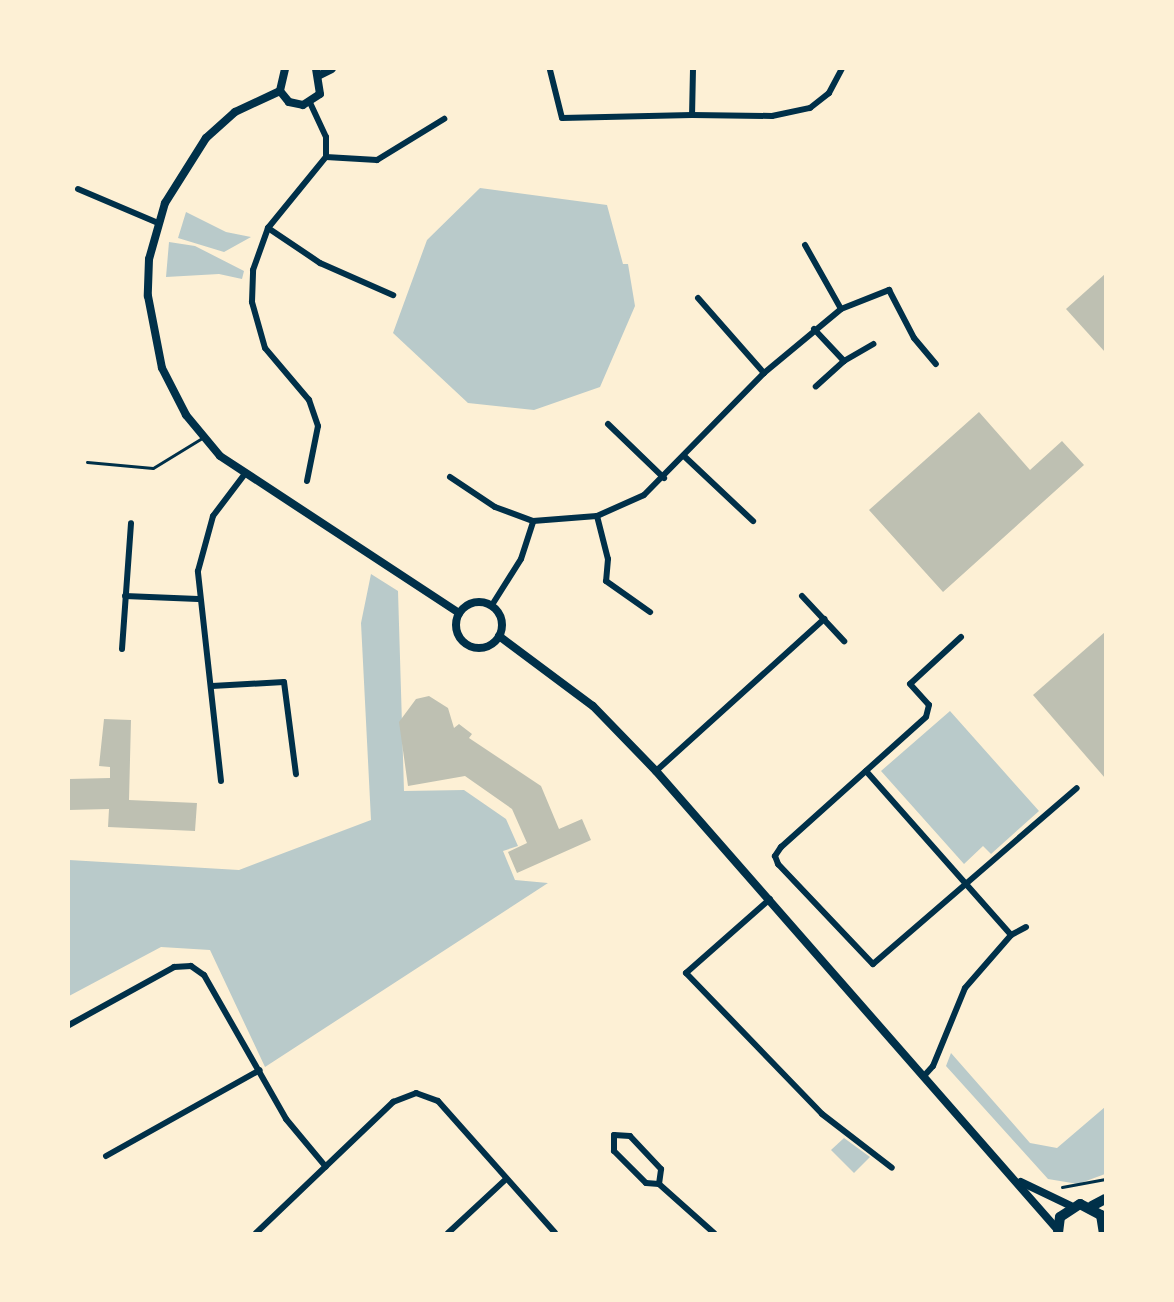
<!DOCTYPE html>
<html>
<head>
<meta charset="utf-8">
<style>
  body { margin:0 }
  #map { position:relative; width:1174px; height:1302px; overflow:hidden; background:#fdf0d5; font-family:"Roboto Condensed",sans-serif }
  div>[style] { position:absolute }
  .green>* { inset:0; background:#b9caca }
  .building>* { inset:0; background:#bec0b2 }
  .path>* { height:3px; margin:-1.5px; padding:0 1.5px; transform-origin:1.5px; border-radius:1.5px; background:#003049 }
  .service>* { height:3px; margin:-1.5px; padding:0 1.5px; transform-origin:1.5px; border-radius:1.5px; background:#003049 }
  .minor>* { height:6px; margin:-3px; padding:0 3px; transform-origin:3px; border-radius:3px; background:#003049 }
  .tertiary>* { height:8px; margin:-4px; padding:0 4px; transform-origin:4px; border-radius:4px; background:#003049 }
  .tertiary>.ring { margin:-4px; padding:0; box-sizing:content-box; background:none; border:8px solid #003049; border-radius:50% }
  .primary>* { height:10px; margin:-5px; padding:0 5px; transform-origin:5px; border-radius:5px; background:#003049 }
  span { translate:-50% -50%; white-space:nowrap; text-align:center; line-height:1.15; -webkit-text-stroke:5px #fdf0d5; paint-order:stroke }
  .frame { position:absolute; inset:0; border:70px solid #fdf0d5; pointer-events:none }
</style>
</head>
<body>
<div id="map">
  <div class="green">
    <div style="clip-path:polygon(480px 188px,607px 205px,623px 264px,628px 264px,635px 306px,600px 387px,534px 410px,468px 403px,393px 333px,427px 240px)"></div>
    <div style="clip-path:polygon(186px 212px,226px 232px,251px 237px,224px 252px,178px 238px)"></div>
    <div style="clip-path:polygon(169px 242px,195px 246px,244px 271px,242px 279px,219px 274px,166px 277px)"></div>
    <div style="clip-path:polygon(371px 574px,398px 591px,404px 791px,464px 790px,506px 819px,518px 846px,503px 851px,515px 880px,548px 883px,265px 1067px,210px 950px,161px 947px,69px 996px,69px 860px,239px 870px,371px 820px,361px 623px)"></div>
    <div style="clip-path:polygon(950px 711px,1039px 811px,991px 854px,983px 846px,964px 864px,881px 771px)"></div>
    <div style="clip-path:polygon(951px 1053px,1030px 1143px,1057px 1148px,1105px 1107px,1105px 1174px,1078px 1184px,1048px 1179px,946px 1066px)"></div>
    <div style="clip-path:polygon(844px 1138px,870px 1157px,854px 1173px,831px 1150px)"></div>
  </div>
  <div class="building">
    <div style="clip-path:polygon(1105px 274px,1105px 352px,1066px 309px)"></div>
    <div style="clip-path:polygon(979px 412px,1030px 470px,1062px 441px,1084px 465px,943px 592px,869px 510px)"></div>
    <div style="clip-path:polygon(1105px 632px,1105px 778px,1033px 695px)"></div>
    <div style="clip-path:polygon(429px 696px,448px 708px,454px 728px,459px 724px,472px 734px,469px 738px,541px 786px,559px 829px,582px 819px,591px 840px,517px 873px,508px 852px,527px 843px,512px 809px,465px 776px,408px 786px,399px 722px,416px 699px)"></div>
    <div style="clip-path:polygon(104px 719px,131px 720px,129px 800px,197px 803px,195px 831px,108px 827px,109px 809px,69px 810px,69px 779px,110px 778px,110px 767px,99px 766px)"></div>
  </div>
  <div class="path">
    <div style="left:1062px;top:1187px;width:44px;rotate:-10.5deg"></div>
  </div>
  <div class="service">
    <div style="left:87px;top:462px;width:66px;rotate:5.2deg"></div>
    <div style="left:153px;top:468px;width:57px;rotate:-31.5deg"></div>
  </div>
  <div class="minor">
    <div style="left:693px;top:69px;width:46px;rotate:91.2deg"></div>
    <div style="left:692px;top:115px;width:80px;rotate:0.7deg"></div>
    <div style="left:772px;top:116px;width:39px;rotate:-12deg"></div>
    <div style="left:810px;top:108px;width:24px;rotate:-38deg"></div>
    <div style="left:829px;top:93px;width:27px;rotate:-62deg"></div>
    <div style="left:550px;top:70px;width:49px;rotate:76deg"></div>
    <div style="left:562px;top:118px;width:130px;rotate:-1.3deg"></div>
    <div style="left:326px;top:157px;width:51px;rotate:3.4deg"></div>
    <div style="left:377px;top:160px;width:79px;rotate:-31.5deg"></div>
    <div style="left:78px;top:189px;width:87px;rotate:23deg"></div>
    <div style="left:268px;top:228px;width:63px;rotate:33.9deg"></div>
    <div style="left:320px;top:263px;width:80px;rotate:23.7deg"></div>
    <div style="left:805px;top:245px;width:73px;rotate:60.6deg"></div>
    <div style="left:698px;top:298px;width:100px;rotate:48.7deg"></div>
    <div style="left:814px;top:329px;width:44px;rotate:46.8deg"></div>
    <div style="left:844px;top:361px;width:38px;rotate:138deg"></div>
    <div style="left:844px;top:361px;width:34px;rotate:-30deg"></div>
    <div style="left:608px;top:424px;width:78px;rotate:44deg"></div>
    <div style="left:684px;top:456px;width:95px;rotate:43.3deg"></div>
    <div style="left:450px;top:477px;width:54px;rotate:33.7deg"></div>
    <div style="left:495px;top:507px;width:40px;rotate:20.2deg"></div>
    <div style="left:307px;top:481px;width:56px;rotate:-78.7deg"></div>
    <div style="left:318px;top:426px;width:28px;rotate:-109deg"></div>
    <div style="left:309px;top:400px;width:68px;rotate:-130.2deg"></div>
    <div style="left:265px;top:348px;width:48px;rotate:-105.8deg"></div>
    <div style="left:252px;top:302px;width:32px;rotate:-88deg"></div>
    <div style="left:253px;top:270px;width:45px;rotate:-70.3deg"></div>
    <div style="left:268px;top:228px;width:92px;rotate:-50.8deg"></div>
    <div style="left:326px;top:157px;width:20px;rotate:-90deg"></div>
    <div style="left:326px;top:137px;width:38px;rotate:-115deg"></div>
    <div style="left:597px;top:516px;width:44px;rotate:75.7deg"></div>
    <div style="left:608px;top:559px;width:22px;rotate:95deg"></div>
    <div style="left:606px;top:581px;width:54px;rotate:35.2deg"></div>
    <div style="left:125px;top:596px;width:73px;rotate:2.4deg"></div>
    <div style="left:802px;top:596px;width:62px;rotate:47deg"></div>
    <div style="left:492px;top:605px;width:54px;rotate:-57.8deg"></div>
    <div style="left:521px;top:559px;width:40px;rotate:-72deg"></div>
    <div style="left:533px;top:521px;width:64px;rotate:-4.5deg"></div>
    <div style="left:597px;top:516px;width:51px;rotate:-24.1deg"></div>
    <div style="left:644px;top:495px;width:171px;rotate:-45.5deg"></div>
    <div style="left:764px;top:373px;width:100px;rotate:-39.7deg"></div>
    <div style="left:841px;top:309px;width:52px;rotate:-21.6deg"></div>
    <div style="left:889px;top:290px;width:54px;rotate:62.5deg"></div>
    <div style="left:914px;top:338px;width:34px;rotate:50deg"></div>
    <div style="left:961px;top:637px;width:69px;rotate:137.3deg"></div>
    <div style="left:910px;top:684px;width:28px;rotate:48deg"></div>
    <div style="left:929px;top:705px;width:12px;rotate:104deg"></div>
    <div style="left:926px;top:717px;width:195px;rotate:138.1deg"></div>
    <div style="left:781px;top:847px;width:11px;rotate:124deg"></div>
    <div style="left:775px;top:856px;width:9px;rotate:69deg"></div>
    <div style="left:778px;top:864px;width:138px;rotate:46.5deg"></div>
    <div style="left:873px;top:964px;width:269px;rotate:-40.8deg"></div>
    <div style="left:122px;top:649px;width:126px;rotate:-85.9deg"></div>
    <div style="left:212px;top:686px;width:72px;rotate:-3.2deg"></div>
    <div style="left:284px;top:682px;width:93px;rotate:82.6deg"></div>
    <div style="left:656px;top:771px;width:227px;rotate:-42.1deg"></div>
    <div style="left:866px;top:771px;width:219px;rotate:48.5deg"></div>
    <div style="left:221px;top:781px;width:211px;rotate:-96.3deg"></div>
    <div style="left:198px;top:571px;width:57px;rotate:-74.7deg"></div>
    <div style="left:213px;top:516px;width:51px;rotate:-52.9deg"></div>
    <div style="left:770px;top:899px;width:112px;rotate:138.6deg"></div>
    <div style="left:686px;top:973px;width:196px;rotate:46deg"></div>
    <div style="left:822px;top:1114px;width:88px;rotate:37.6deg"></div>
    <div style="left:69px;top:1025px;width:120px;rotate:-28.9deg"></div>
    <div style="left:174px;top:967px;width:17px;rotate:-3deg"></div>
    <div style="left:191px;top:966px;width:16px;rotate:35deg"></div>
    <div style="left:204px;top:975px;width:166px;rotate:60.3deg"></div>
    <div style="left:286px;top:1119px;width:62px;rotate:50.2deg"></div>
    <div style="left:924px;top:1076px;width:13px;rotate:-48deg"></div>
    <div style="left:933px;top:1066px;width:84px;rotate:-67.7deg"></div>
    <div style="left:965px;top:988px;width:70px;rotate:-49deg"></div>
    <div style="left:1011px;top:935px;width:17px;rotate:-28deg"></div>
    <div style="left:106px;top:1156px;width:176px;rotate:-29.2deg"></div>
    <div style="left:659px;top:1184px;width:15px;rotate:-82deg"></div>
    <div style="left:661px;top:1169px;width:45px;rotate:-133.2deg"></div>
    <div style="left:630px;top:1136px;width:16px;rotate:-176deg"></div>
    <div style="left:614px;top:1135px;width:16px;rotate:90deg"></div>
    <div style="left:614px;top:1151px;width:45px;rotate:45deg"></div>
    <div style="left:646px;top:1183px;width:13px;rotate:4deg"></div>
    <div style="left:659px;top:1184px;width:74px;rotate:41.7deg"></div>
    <div style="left:256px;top:1233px;width:190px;rotate:-43.7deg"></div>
    <div style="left:393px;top:1102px;width:25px;rotate:-21deg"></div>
    <div style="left:416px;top:1093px;width:23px;rotate:20deg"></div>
    <div style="left:438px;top:1101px;width:176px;rotate:48.4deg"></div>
    <div style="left:448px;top:1233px;width:78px;rotate:-42.9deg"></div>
  </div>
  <div class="tertiary">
    <div style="left:285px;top:69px;width:23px;rotate:103deg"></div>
    <div style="left:280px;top:91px;width:14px;rotate:51deg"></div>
    <div style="left:289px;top:102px;width:14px;rotate:12deg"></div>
    <div style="left:303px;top:105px;width:20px;rotate:-33deg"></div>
    <div style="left:320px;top:94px;width:25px;rotate:-99deg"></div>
    <div style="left:320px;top:75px;width:13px;rotate:-27deg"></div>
    <div style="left:280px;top:91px;width:50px;rotate:155deg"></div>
    <div style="left:235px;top:112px;width:39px;rotate:138deg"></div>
    <div style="left:206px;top:138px;width:77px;rotate:122.2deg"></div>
    <div style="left:165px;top:203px;width:58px;rotate:105.9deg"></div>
    <div style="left:149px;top:259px;width:37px;rotate:92deg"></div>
    <div style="left:148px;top:296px;width:73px;rotate:79deg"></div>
    <div style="left:162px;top:368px;width:53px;rotate:62.9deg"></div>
    <div style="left:186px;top:415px;width:53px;rotate:50.3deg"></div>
    <div style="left:220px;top:456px;width:286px;rotate:33.3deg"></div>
    <div class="ring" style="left:456px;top:602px;width:38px;height:38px"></div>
    <div style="left:499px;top:636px;width:117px;rotate:36.7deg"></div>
    <div style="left:593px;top:706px;width:91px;rotate:45.9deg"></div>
    <div style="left:656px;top:771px;width:609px;rotate:48.8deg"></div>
    <div style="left:1021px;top:1182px;width:55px;rotate:25.6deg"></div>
  </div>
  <div class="primary">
    <div style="left:1092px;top:1206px;width:15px;rotate:-28deg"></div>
    <div style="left:1058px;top:1233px;width:16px;rotate:-83deg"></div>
    <div style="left:1060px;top:1217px;width:24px;rotate:-33deg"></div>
    <div style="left:1080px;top:1204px;width:24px;rotate:28deg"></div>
    <div style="left:1101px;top:1215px;width:18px;rotate:81deg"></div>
  </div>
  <div class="frame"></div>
</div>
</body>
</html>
